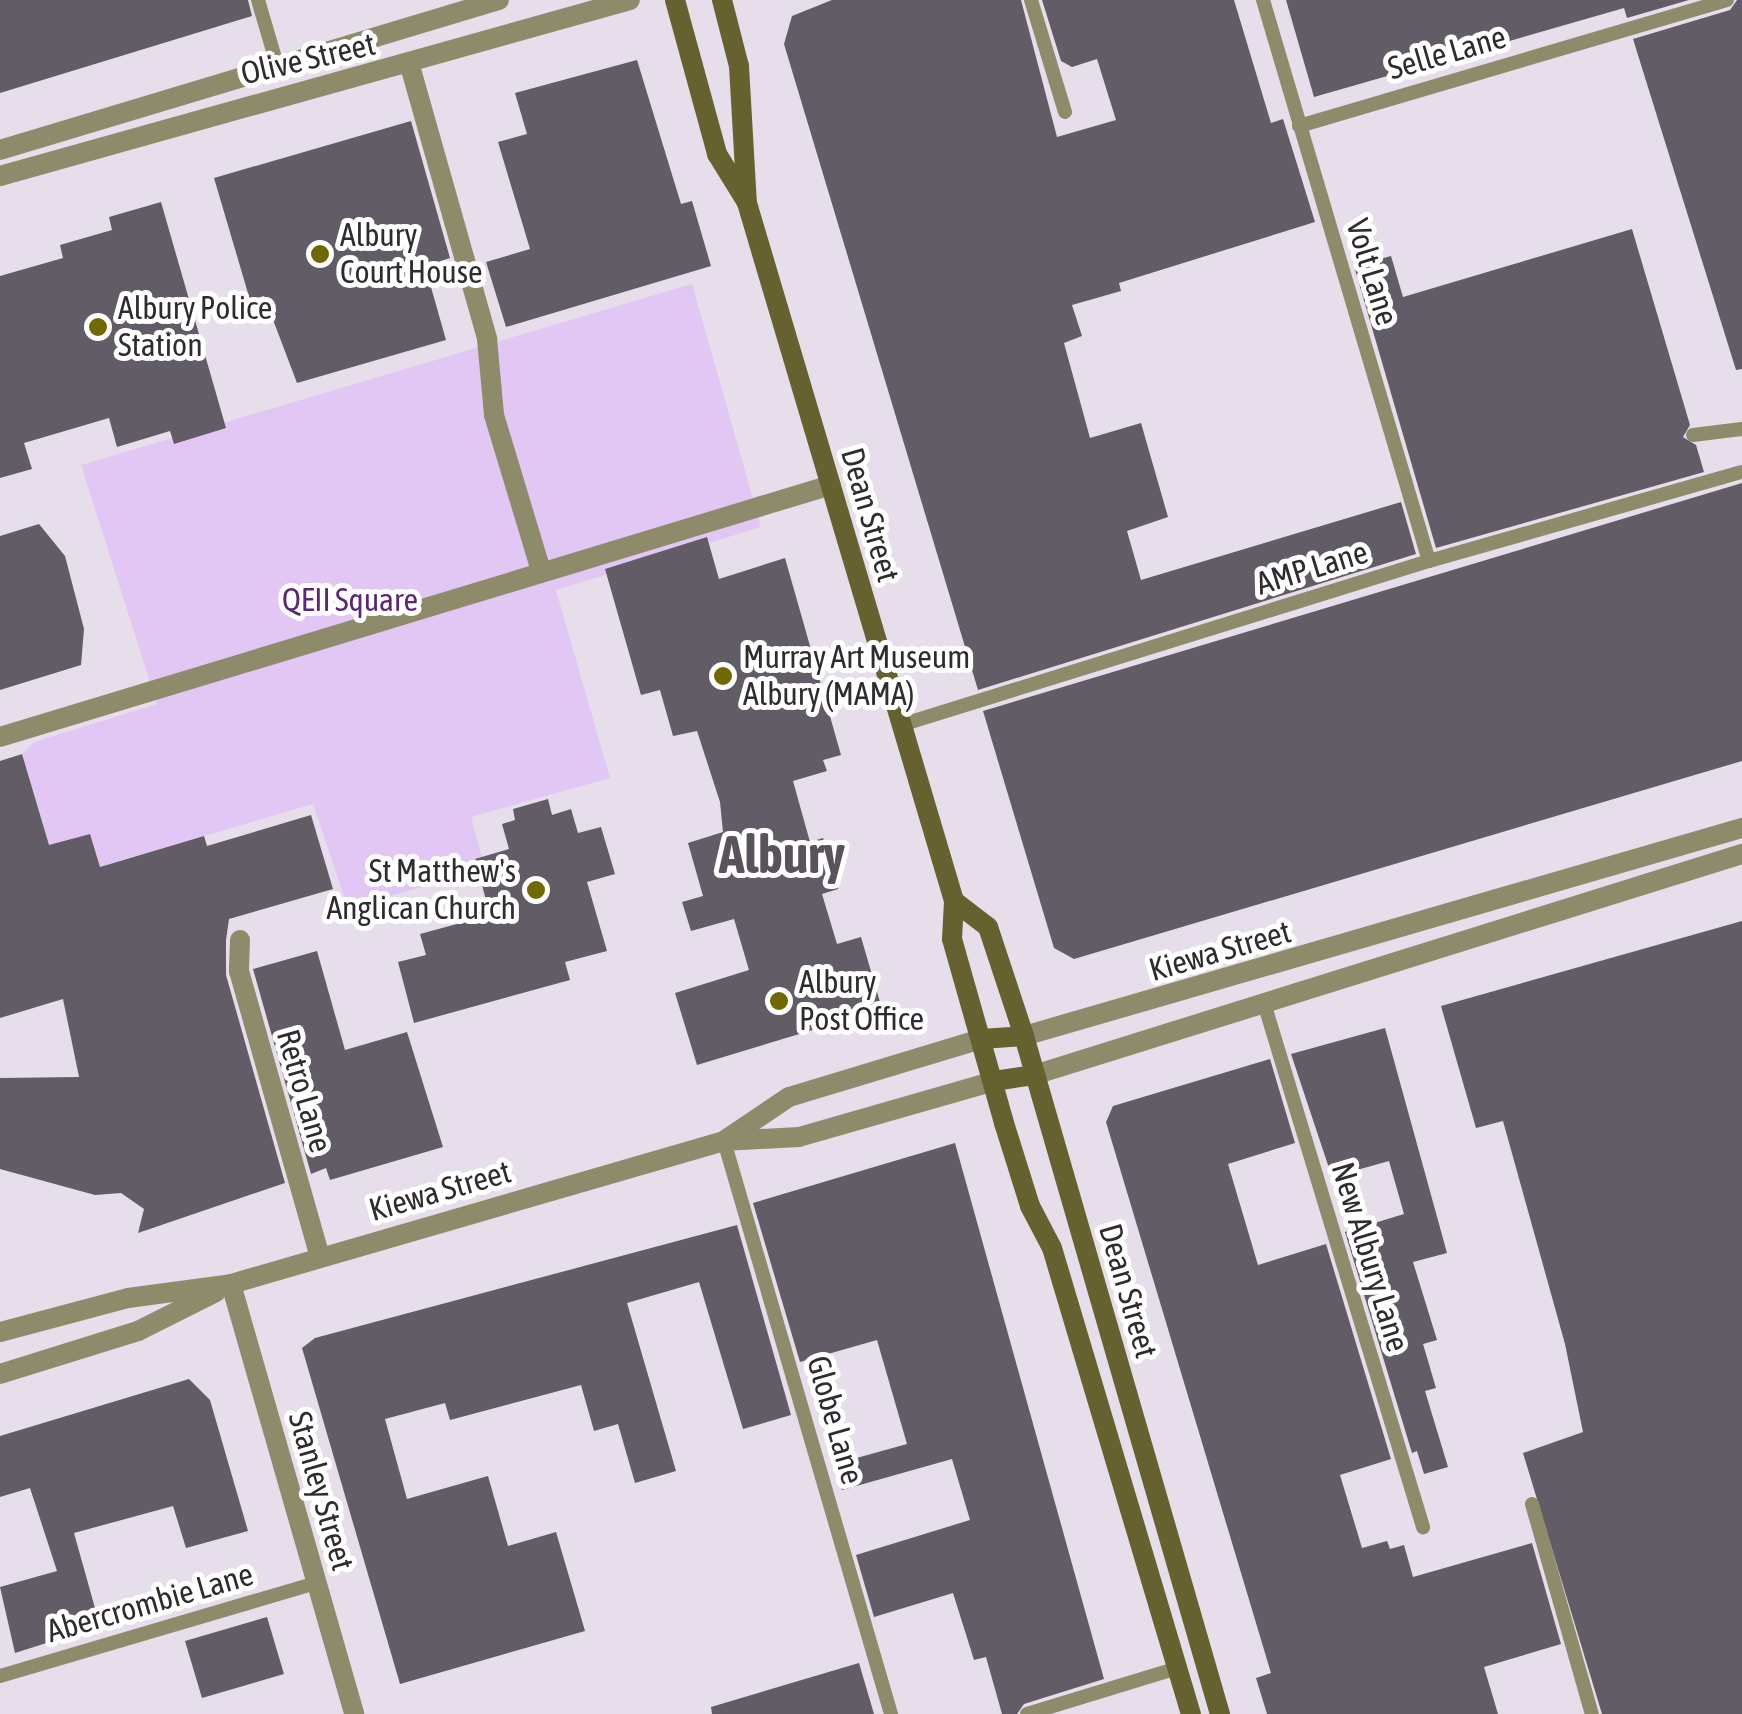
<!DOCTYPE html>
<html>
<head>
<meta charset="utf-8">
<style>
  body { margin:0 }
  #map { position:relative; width:1742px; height:1714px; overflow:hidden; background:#e6deeb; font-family:"Asap Condensed",sans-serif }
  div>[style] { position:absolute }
  .green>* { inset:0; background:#e2c7f5 }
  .building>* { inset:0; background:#625c66 }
  .service>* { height:14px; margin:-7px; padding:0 7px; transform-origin:7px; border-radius:7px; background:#8e8b6b }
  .pedestrian>* { height:20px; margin:-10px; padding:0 10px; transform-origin:10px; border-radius:10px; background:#8e8b6b }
  .minor>* { height:20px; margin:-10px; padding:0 10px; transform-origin:10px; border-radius:10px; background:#8e8b6b }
  .tertiary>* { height:20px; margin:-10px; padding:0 10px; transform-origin:10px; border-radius:10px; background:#8e8b6b }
  .secondary>* { height:20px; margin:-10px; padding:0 10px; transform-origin:10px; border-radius:10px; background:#666230 }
  .dots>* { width:28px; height:28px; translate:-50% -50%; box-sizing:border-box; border:5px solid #fff; border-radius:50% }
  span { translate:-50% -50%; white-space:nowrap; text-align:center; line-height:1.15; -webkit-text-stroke:10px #fff; paint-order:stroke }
  .street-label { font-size:32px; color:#2e2c30 }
  .poi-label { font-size:32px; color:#2e2c30 }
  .left { translate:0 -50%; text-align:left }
  .right { translate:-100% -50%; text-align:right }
  .park-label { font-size:32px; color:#5a2876 }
  .town-label { font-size:52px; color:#59535e; font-weight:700 }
</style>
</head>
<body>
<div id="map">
  <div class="green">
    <div style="clip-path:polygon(692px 284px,761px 527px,556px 590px,610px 778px,471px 817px,485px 869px,348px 908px,313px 804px,105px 865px,102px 873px,90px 834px,51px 854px,22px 754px,34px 742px,157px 704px,81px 465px)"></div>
  </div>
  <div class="building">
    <div style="clip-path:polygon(0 0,248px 0,252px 16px,0 93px)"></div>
    <div style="clip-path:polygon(832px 0,1021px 0,1057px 137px,1116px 120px,1097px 59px,1072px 67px,1061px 61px,1042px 0,1234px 0,1271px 123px,1283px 119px,1315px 222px,1119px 283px,1121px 291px,1072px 305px,1082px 336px,1064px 343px,1090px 438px,1141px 423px,1168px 517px,1127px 531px,1141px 580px,1401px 502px,1416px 554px,978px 690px,784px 44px,792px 16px)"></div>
    <div style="clip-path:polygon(1286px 0,1689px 0,1627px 18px,1624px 8px,1314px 97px)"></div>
    <div style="clip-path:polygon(1737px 0,1742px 0,1742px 369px,1736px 370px,1633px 39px,1730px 10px)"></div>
    <div style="clip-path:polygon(637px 60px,681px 204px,692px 201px,711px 266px,506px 327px,486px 262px,530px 249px,498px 142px,527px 134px,515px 93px)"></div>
    <div style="clip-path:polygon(411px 121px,450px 258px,425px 266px,446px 340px,297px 383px,264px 296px,250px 300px,214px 178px)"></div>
    <div style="clip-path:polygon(161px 202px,226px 428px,174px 444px,170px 431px,117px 447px,109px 418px,24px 443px,32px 469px,0 478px,0 276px,63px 258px,60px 245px,112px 230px,109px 217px)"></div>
    <div style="clip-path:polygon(1632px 229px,1690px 425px,1683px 437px,1696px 445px,1704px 472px,1436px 548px,1354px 266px,1391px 256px,1403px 297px)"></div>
    <div style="clip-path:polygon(1742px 483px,1742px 761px,1074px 959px,1054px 948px,983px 711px)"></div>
    <div style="clip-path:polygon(39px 524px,65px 556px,84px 629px,81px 665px,0 690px,0 536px)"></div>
    <div style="clip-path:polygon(707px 537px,719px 579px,785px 558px,841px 755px,823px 760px,827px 771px,793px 781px,810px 842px,823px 838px,838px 889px,822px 894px,837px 944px,861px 937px,882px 1009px,697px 1065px,675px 993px,749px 970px,734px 919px,691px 931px,682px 902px,703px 896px,688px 843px,723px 832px,720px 802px,697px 731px,673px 736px,660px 690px,641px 695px,605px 569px)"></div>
    <div style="clip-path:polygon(22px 754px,49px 845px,90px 834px,100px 867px,204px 836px,207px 846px,311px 815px,333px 889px,229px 919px,226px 940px,226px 975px,285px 1183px,138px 1233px,144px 1209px,121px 1193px,95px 1195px,0 1169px,0 1078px,79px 1077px,63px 999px,0 1018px,0 761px)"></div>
    <div style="clip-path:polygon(548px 799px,552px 815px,571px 809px,578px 833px,601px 827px,615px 874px,587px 882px,607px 951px,565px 962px,570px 980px,414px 1023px,398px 962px,426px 955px,420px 934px,490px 915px,475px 859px,509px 849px,502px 824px,515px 820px,513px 809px)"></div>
    <div style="clip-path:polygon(1742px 921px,1742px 1714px,1602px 1714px,1523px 1453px,1583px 1432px,1565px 1344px,1503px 1121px,1476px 1128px,1441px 1006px)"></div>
    <div style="clip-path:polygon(317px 951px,345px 1050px,407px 1032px,443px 1147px,330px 1180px,326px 1168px,311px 1174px,253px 969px)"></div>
    <div style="clip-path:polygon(1385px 1028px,1447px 1253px,1413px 1262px,1437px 1340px,1423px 1344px,1436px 1388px,1425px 1391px,1448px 1467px,1424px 1474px,1417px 1451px,1412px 1453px,1345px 1232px,1404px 1214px,1389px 1161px,1332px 1177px,1291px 1054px)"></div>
    <div style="clip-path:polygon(1270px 1059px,1295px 1143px,1228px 1164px,1258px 1265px,1326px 1244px,1391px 1459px,1340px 1475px,1362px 1548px,1387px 1541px,1390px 1549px,1404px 1545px,1413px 1577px,1532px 1543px,1561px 1644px,1484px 1667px,1498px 1714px,1267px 1714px,1256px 1678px,1271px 1673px,1106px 1122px,1113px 1106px)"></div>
    <div style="clip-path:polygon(955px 1143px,1104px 1679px,1024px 1704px,1017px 1714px,1002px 1714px,986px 1657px,974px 1660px,953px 1593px,874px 1617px,856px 1555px,970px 1520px,952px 1459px,842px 1490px,835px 1464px,907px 1444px,877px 1340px,800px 1362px,753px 1203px)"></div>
    <div style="clip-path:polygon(737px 1225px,791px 1415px,743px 1429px,699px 1282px,627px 1303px,676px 1471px,635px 1483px,618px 1424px,594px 1431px,581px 1385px,450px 1420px,445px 1403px,385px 1419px,407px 1499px,488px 1476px,508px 1546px,556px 1532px,585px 1631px,400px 1684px,302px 1348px,315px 1338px)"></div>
    <div style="clip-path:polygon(189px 1379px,210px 1400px,248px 1531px,186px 1548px,173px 1506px,74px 1533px,100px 1626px,15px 1653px,0 1587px,57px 1571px,30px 1488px,0 1497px,0 1436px)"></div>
    <div style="clip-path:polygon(267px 1617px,284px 1674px,202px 1698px,185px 1641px)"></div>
    <div style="clip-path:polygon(859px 1663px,874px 1714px,712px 1714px,711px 1707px)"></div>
  </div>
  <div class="service">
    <div style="left:258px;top:0;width:71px;rotate:73.6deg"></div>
    <div style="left:1031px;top:0;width:117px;rotate:73.1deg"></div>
    <div style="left:1263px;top:0;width:585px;rotate:73.52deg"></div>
    <div style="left:1299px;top:126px;width:446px;rotate:-16.4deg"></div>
    <div style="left:1693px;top:435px;width:49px;rotate:-7deg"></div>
    <div style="left:901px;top:725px;width:553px;rotate:-17.26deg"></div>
    <div style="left:1429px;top:561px;width:325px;rotate:-15.9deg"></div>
    <div style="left:1264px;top:1003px;width:548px;rotate:73.12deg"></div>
    <div style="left:724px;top:1141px;width:597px;rotate:73.75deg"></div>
    <div style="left:1532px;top:1504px;width:218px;rotate:74.1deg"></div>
    <div style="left:0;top:1676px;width:329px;rotate:-16.4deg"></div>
    <div style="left:1027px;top:1714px;width:157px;rotate:-17deg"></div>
  </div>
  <div class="pedestrian">
    <div style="left:410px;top:66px;width:284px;rotate:74.2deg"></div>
    <div style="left:487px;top:339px;width:76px;rotate:84.7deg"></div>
    <div style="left:494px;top:415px;width:163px;rotate:73.2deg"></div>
    <div style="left:0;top:737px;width:868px;rotate:-16.87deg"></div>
    <div style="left:240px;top:940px;width:31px;rotate:92deg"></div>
    <div style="left:239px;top:971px;width:297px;rotate:74.2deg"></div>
  </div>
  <div class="minor">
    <div style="left:231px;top:1284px;width:447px;rotate:74deg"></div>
  </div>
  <div class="tertiary">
    <div style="left:0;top:150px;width:521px;rotate:-16.73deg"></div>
    <div style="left:0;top:176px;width:654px;rotate:-15.61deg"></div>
    <div style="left:1024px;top:1036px;width:748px;rotate:-16.16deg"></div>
    <div style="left:1034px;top:1075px;width:742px;rotate:-17.34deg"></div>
    <div style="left:725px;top:1140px;width:77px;rotate:-33.9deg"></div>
    <div style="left:789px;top:1097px;width:201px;rotate:-16.8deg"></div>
    <div style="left:0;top:1332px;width:132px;rotate:-14.9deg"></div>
    <div style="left:128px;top:1298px;width:104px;rotate:-7.7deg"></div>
    <div style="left:231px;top:1284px;width:513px;rotate:-16.18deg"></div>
    <div style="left:724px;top:1141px;width:75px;rotate:-3.1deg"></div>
    <div style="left:799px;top:1137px;width:203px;rotate:-16deg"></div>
    <div style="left:0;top:1374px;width:145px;rotate:-17.3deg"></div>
    <div style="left:138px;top:1331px;width:87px;rotate:-26.6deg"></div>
  </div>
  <div class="secondary">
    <div style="left:675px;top:0;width:160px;rotate:74.7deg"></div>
    <div style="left:717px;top:154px;width:55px;rotate:58.3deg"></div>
    <div style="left:722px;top:0;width:68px;rotate:75.6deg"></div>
    <div style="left:739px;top:66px;width:137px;rotate:86.7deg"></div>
    <div style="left:747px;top:203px;width:728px;rotate:73.48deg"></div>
    <div style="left:954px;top:901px;width:38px;rotate:93deg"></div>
    <div style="left:952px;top:939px;width:191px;rotate:74.2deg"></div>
    <div style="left:1004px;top:1123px;width:87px;rotate:72.6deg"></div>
    <div style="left:1030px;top:1206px;width:47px;rotate:62.4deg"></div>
    <div style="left:1052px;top:1248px;width:486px;rotate:73.4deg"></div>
    <div style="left:954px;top:901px;width:43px;rotate:37.4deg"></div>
    <div style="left:988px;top:927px;width:115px;rotate:71.7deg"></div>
    <div style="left:1024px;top:1036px;width:706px;rotate:73.88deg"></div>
    <div style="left:981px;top:1039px;width:43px;rotate:-4deg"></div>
    <div style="left:994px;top:1081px;width:40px;rotate:-8.5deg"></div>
  </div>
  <div class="dots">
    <div style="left:320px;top:254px;background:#706800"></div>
    <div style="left:98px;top:327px;background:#706800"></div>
    <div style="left:723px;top:676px;background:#706800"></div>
    <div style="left:536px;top:890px;background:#706800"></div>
    <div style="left:779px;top:1001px;background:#706800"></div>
  </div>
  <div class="street-label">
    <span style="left:1447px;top:53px;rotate:-16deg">Selle Lane</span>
    <span style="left:308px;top:59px;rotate:-13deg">Olive Street</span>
    <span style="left:1372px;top:272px;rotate:73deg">Volt Lane</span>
    <span style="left:870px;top:515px;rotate:74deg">Dean Street</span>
    <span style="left:1312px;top:568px;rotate:-17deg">AMP Lane</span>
    <span style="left:1220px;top:951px;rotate:-16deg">Kiewa Street</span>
    <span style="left:304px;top:1091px;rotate:74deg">Retro Lane</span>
    <span style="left:440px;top:1191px;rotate:-16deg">Kiewa Street</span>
    <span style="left:1370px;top:1257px;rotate:73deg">New Albury Lane</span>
    <span style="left:1128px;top:1291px;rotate:74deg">Dean Street</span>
    <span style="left:835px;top:1420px;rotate:74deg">Globe Lane</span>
    <span style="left:321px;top:1491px;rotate:74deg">Stanley Street</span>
    <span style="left:150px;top:1603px;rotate:-16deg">Abercrombie Lane</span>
  </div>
  <div class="poi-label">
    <span class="left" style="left:340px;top:254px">Albury<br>Court House</span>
    <span class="left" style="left:118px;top:327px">Albury Police<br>Station</span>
    <span class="left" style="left:743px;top:676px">Murray Art Museum<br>Albury (MAMA)</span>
    <span class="right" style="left:516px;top:890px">St Matthew's<br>Anglican Church</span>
    <span class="left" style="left:799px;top:1001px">Albury<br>Post Office</span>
  </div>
  <div class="park-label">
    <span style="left:350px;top:600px">QEII Square</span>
  </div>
  <div class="town-label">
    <span style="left:782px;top:855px">Albury</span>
  </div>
</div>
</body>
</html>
